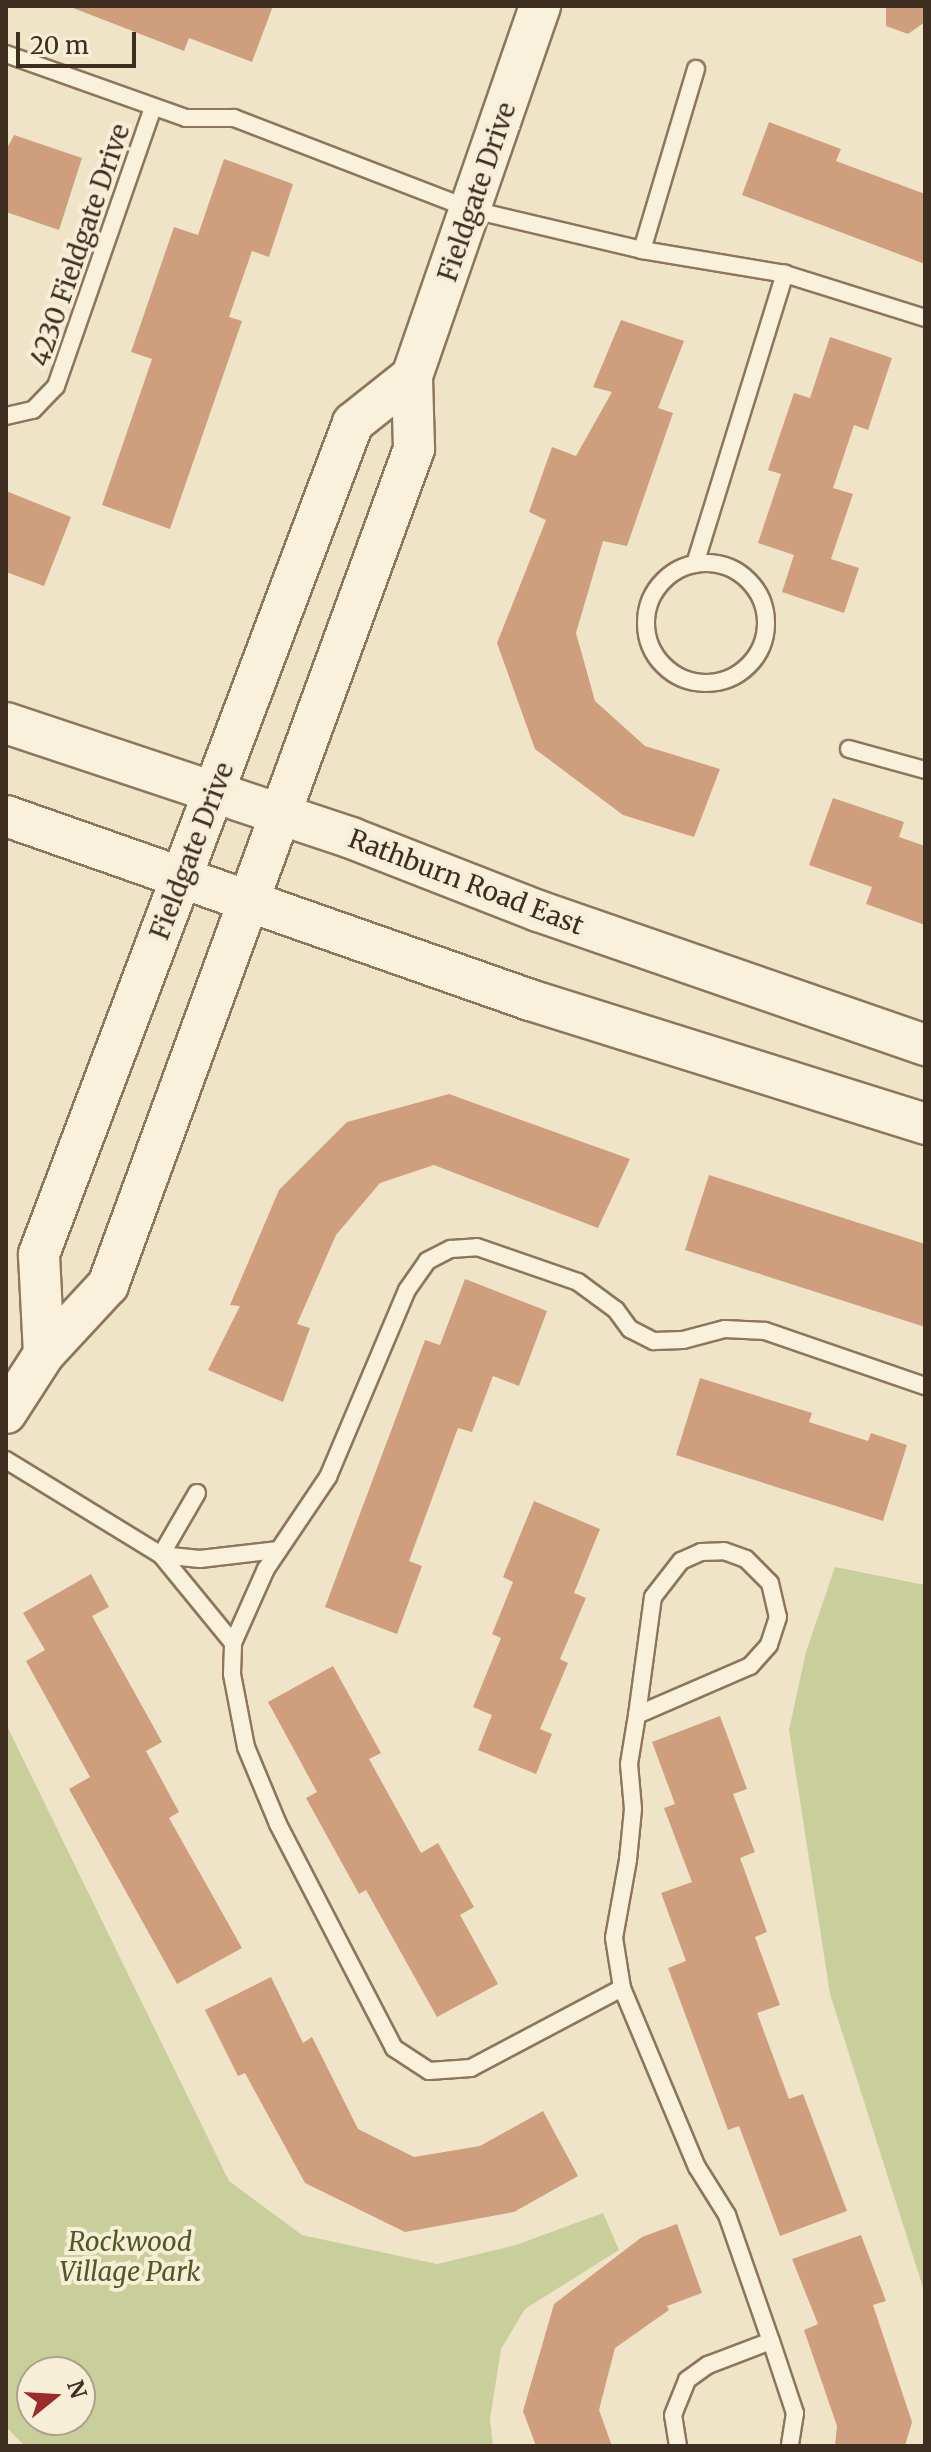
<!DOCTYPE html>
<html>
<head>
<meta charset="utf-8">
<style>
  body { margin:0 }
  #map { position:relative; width:931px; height:2452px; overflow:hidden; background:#f0e4c8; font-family:Merriweather,serif }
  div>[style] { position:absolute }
  .green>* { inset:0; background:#c9cf9b }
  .building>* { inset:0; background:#cf9f7d }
  .roads { filter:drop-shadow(2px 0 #8d765c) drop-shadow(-2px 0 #8d765c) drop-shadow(0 2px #8d765c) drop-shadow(0 -2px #8d765c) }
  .service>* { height:16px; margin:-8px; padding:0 8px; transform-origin:8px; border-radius:8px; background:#faf1dc }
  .service>.ring { margin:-8px; padding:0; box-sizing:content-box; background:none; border:16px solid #faf1dc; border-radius:50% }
  .tertiary>* { height:40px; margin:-20px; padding:0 20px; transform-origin:20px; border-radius:20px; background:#faf1dc }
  span { translate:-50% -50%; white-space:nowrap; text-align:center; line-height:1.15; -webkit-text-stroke:8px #f7eed8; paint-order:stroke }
  .street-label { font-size:26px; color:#3d2e20 }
  .park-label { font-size:26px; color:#4d5a26; font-style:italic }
  .frame { position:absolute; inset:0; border:8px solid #3d2e20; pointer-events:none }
  .north { position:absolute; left:16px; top:2356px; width:80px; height:80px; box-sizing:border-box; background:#f7eed8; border:2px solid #ada18e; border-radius:50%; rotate:72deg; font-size:22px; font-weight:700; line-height:32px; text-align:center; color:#3d2e20 }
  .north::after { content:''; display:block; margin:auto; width:28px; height:36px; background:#9e2a2b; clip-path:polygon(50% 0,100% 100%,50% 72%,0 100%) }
  .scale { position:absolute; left:16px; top:32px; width:120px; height:36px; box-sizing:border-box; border:4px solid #3d2e20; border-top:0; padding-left:10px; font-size:24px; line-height:28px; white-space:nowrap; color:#3d2e20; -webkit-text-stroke:6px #f7eed8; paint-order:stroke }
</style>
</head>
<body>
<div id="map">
  <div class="green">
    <div style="clip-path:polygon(835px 1567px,925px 1585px,925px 2294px,830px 1994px,789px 1730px,806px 1652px)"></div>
    <div style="clip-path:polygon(evenodd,6px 1724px,229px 2181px,302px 2235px,437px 2264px,516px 2245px,603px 2213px,619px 2250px,525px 2309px,501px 2349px,490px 2419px,493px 2446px,25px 2446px,6px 2427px,6px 1724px,80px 2372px,80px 2420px,32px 2420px,32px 2372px,80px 2372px)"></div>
  </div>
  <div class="building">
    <div style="clip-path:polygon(68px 6px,273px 6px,252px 62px,189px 38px,184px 51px)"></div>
    <div style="clip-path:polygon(886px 6px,925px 6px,925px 22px,908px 34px,886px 26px)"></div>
    <div style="clip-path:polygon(769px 122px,841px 149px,836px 161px,925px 194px,925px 264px,742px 195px)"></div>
    <div style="clip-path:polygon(14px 135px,82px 158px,59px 230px,6px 212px,6px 150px)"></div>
    <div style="clip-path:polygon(224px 159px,293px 184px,269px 257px,252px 251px,229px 317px,242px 321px,170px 529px,102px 505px,152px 359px,131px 352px,174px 227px,198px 235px)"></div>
    <div style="clip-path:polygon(621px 320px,684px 341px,658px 408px,673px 413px,627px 546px,603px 541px,576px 633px,595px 701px,645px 746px,720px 769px,694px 837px,623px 815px,535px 749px,497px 643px,546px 520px,529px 512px,552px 447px,576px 456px,612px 392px,593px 387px)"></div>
    <div style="clip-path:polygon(830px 337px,892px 358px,868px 430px,854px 425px,833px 488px,853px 494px,831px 559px,859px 568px,844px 613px,782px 592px,794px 555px,758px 543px,781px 474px,768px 470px,794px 393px,810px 398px)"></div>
    <div style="clip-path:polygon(6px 491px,71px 517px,44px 586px,6px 572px)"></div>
    <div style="clip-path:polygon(833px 798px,904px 822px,899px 837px,925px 846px,925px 925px,866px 904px,872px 887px,809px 865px)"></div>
    <div style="clip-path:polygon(449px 1094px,630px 1159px,598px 1228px,434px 1165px,380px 1183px,336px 1235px,297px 1324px,310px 1328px,283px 1402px,208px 1370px,240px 1306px,230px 1305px,279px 1190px,347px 1122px)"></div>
    <div style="clip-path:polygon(709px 1175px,925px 1244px,925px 1327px,685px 1250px)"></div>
    <div style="clip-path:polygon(465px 1279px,547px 1311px,519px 1386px,493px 1376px,472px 1432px,458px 1428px,409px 1561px,422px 1566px,397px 1634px,325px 1607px,425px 1340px,440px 1345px)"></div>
    <div style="clip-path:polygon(700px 1378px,812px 1413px,809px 1422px,868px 1441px,871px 1433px,907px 1445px,883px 1521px,676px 1455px)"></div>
    <div style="clip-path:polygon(534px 1501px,600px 1529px,574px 1593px,586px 1598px,560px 1659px,568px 1663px,540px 1729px,552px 1734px,536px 1774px,478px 1750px,492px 1715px,473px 1707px,501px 1638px,492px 1634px,513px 1582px,503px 1577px)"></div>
    <div style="clip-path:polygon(91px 1574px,109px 1607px,92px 1616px,162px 1742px,146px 1751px,179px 1812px,169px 1818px,242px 1948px,177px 1984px,69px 1789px,90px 1777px,26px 1661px,45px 1650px,23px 1613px)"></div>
    <div style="clip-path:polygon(333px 1666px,381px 1753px,369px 1759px,421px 1853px,438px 1843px,474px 1907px,460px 1915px,498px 1984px,437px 2017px,366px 1890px,359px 1894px,306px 1798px,317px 1792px,268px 1702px)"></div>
    <div style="clip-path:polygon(720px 1716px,747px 1789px,733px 1794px,755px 1852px,740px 1858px,767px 1932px,755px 1937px,780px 2005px,757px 2013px,789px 2099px,803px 2094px,847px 2211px,780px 2236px,739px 2126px,728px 2130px,668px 1968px,686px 1961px,661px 1893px,692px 1882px,664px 1808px,675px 1804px,652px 1742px)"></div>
    <div style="clip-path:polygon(271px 1977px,303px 2043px,312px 2037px,358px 2129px,414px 2157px,480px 2146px,543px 2111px,578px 2176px,514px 2212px,405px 2232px,305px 2183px,245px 2073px,238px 2076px,205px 2010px)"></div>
    <div style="clip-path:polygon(677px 2224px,702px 2293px,667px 2306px,669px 2310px,615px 2348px,599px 2410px,612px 2446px,536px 2446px,523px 2411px,554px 2304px,642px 2237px)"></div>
    <div style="clip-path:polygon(861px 2235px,886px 2301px,873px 2305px,912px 2422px,905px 2446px,835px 2446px,837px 2426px,804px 2330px,818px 2324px,792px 2259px)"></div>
  </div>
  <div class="roads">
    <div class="service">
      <div style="left:6px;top:54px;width:191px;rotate:19.6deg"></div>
      <div style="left:186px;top:118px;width:48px"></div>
      <div style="left:234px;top:118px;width:256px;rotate:21.1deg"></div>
      <div style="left:473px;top:210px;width:174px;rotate:13.3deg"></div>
      <div style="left:642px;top:250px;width:145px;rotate:9.5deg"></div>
      <div style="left:785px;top:274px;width:147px;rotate:17.4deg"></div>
      <div style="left:642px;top:250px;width:189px;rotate:-73.4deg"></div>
      <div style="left:6px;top:416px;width:28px;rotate:-13deg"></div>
      <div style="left:33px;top:410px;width:33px;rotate:-46deg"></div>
      <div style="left:56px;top:386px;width:294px;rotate:-70.8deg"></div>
      <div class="ring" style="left:646px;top:563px;width:104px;height:104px"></div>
      <div style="left:695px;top:564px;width:304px;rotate:-72.8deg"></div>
      <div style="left:849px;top:749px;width:79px;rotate:15.4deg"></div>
      <div style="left:6px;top:1460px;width:182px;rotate:31.5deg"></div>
      <div style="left:161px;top:1555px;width:114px;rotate:50.7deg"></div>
      <div style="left:197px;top:1493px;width:72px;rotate:120.1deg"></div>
      <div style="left:161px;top:1555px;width:39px;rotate:6deg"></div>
      <div style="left:200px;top:1559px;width:79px;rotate:-6.6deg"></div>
      <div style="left:724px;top:1551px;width:23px;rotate:20deg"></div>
      <div style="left:746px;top:1559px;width:34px;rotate:45deg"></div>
      <div style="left:770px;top:1583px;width:35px;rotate:77deg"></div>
      <div style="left:778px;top:1617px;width:29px;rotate:108deg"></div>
      <div style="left:769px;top:1645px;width:28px;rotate:132deg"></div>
      <div style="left:750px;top:1666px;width:123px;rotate:156.6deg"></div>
      <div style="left:637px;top:1715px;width:119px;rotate:-82.3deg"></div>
      <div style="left:653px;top:1597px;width:46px;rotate:-52.1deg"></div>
      <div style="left:681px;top:1561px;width:22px;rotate:-24deg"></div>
      <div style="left:701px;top:1552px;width:23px;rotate:-2deg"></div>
      <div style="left:637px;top:1715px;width:50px;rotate:99.3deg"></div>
      <div style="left:629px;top:1764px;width:45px;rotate:84.9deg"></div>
      <div style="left:633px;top:1809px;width:51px;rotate:95.6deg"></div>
      <div style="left:628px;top:1860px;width:79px;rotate:100.2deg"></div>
      <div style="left:614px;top:1938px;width:51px;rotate:80.9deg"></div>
      <div style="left:622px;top:1988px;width:194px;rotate:67.3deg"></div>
      <div style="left:697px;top:2167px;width:57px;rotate:58deg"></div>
      <div style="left:727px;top:2215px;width:133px;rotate:70.8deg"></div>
      <div style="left:622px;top:1988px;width:171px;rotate:152.1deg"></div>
      <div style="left:471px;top:2068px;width:42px;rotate:175.9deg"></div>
      <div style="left:429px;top:2071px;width:42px;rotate:-146.7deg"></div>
      <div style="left:394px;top:2048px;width:252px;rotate:-117.4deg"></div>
      <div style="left:278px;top:1824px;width:83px;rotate:-112.6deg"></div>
      <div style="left:246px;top:1747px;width:74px;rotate:-100.9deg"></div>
      <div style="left:232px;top:1674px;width:31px;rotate:-88deg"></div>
      <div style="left:233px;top:1643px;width:81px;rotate:-66deg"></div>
      <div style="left:266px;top:1569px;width:111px;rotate:-56deg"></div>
      <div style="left:328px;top:1477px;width:203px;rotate:-67.1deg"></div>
      <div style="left:407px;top:1290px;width:35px;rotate:-55deg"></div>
      <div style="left:427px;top:1261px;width:27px;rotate:-27deg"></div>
      <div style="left:451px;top:1249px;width:26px;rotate:-4deg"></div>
      <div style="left:477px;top:1247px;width:107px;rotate:19.1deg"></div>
      <div style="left:578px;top:1282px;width:47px;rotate:36.4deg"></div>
      <div style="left:616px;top:1310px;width:24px;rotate:54deg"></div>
      <div style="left:630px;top:1329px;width:27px;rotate:27deg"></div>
      <div style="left:654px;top:1341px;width:29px;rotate:-2deg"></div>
      <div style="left:683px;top:1340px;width:43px;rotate:-14.7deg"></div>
      <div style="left:725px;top:1329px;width:40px;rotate:2.9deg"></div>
      <div style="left:765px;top:1331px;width:169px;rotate:19deg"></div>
      <div style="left:678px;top:2446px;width:31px;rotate:-99deg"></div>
      <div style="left:673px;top:2415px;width:38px;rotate:-68deg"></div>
      <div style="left:687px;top:2380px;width:26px;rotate:-36deg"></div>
      <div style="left:708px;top:2365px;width:67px;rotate:-20.9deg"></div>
      <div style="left:771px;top:2341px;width:76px;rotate:71.6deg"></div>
      <div style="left:795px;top:2413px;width:33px;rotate:99deg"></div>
    </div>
    <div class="tertiary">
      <div style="left:6px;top:723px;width:364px;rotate:18.4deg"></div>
      <div style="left:351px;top:838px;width:201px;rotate:21.3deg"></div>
      <div style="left:538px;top:911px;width:410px;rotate:19.1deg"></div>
      <div style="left:6px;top:816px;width:555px;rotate:19.35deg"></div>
      <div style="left:530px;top:1000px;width:414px;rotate:17.4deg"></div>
      <div style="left:44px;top:1354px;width:100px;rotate:-92.9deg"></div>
      <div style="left:39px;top:1254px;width:888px;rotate:-69.3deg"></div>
      <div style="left:353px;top:423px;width:75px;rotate:-38.5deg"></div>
      <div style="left:6px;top:1413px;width:70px;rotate:-57.2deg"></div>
      <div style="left:44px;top:1354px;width:94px;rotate:-47.2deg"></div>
      <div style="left:108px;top:1285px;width:890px;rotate:-69.9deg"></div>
      <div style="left:414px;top:449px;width:73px;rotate:-91.6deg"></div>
      <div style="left:412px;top:376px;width:392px;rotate:-70.9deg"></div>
    </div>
  </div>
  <div class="street-label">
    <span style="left:477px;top:192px;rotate:-71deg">Fieldgate Drive</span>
    <span style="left:80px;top:245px;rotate:-71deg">4230 Fieldgate Drive</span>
    <span style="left:192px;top:851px;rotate:-69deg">Fieldgate Drive</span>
    <span style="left:466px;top:882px;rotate:21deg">Rathburn Road East</span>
  </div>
  <div class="park-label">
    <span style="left:130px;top:2257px">Rockwood<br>Village Park</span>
  </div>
  <div class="frame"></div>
  <div class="north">N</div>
  <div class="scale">20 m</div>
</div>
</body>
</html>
